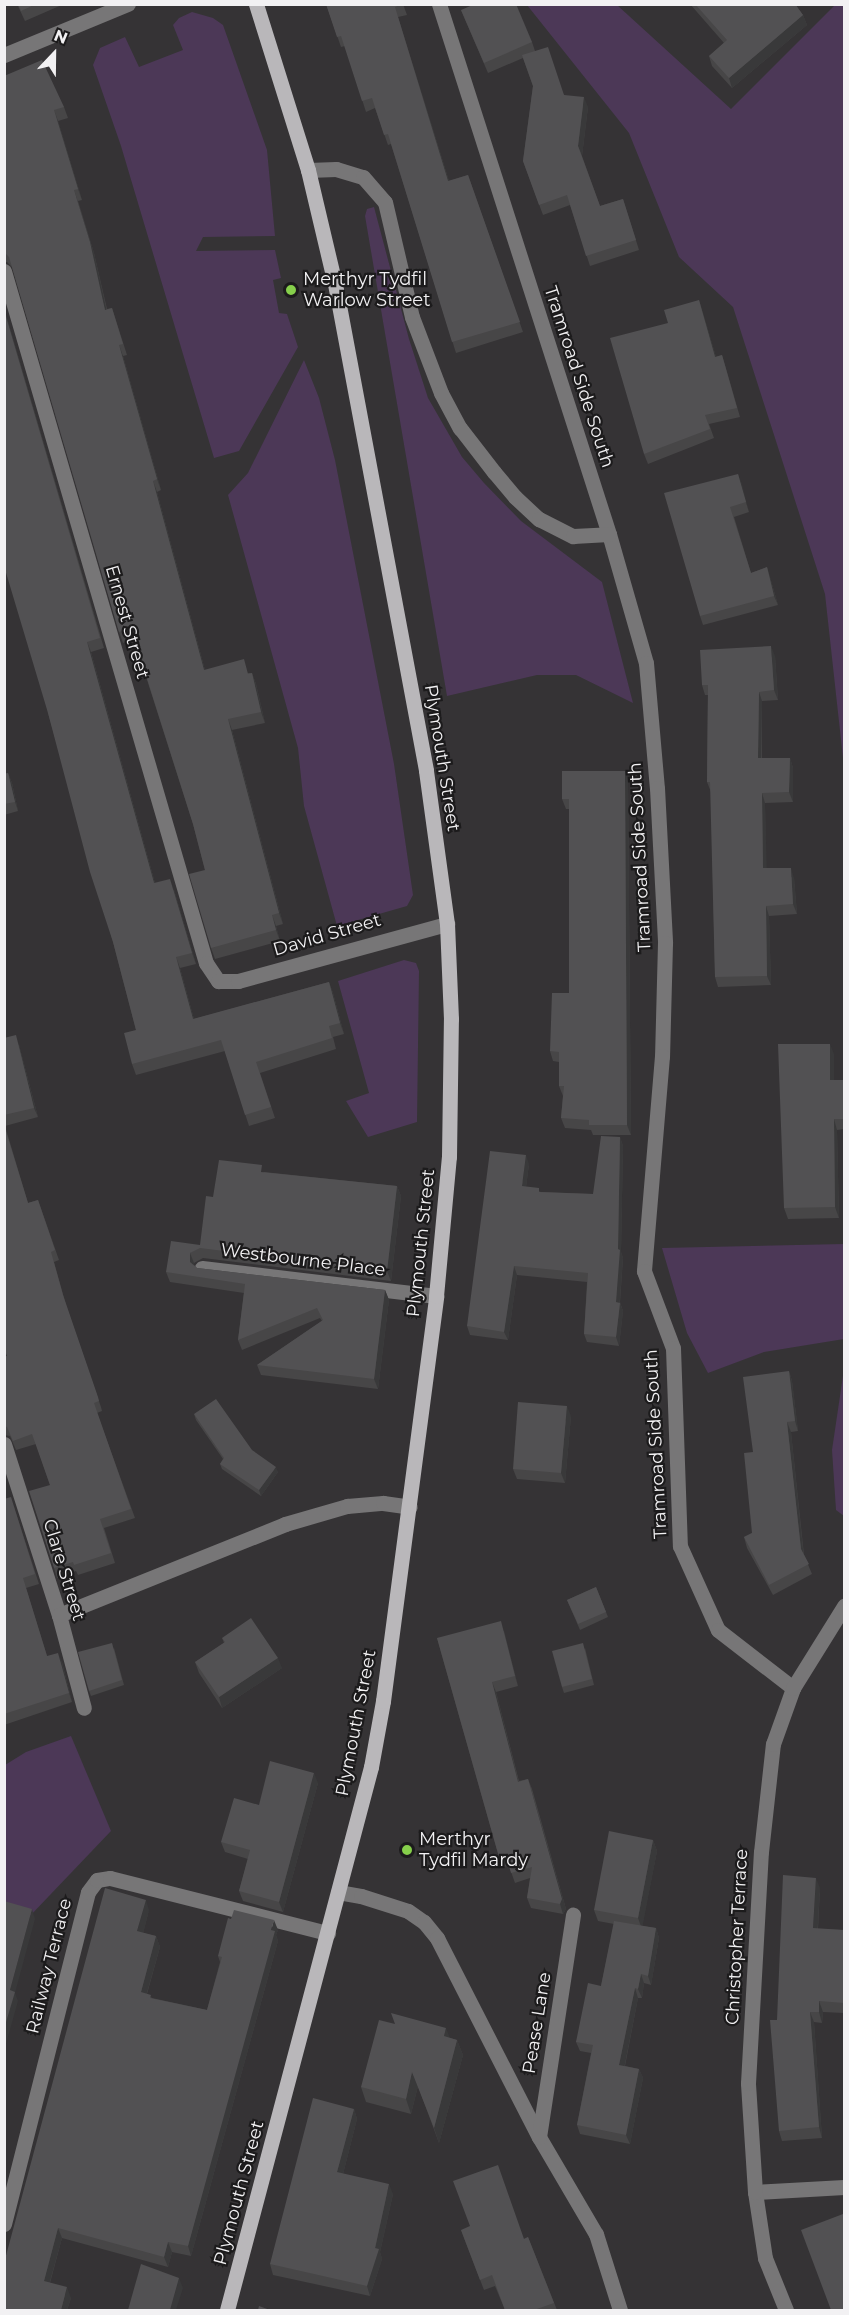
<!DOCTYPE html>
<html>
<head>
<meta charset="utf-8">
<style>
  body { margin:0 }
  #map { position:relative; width:849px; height:2315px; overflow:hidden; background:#353335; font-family:Montserrat,sans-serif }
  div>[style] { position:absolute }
  .green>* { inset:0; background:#4c3857 }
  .minor>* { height:15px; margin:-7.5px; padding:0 7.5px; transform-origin:7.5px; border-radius:7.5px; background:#777677 }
  .major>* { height:15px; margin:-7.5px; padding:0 7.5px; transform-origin:7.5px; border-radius:7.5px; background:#b9b7ba }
  .wall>* { inset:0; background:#474647 }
  .shaded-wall>* { inset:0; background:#39393a }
  .building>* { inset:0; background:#525153 }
  .dots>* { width:16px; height:16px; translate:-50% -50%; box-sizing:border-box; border:3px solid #1c1b1c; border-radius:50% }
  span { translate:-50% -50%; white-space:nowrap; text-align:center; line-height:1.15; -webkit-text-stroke:4.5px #1c1b1c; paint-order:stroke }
  .poi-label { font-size:18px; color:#f2f1f3 }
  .left { translate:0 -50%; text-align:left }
  .street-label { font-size:18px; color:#f2f1f3 }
  .frame { position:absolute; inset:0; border:6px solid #f2f1f3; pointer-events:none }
  .north { position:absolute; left:24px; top:24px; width:60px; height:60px; -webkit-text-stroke:4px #1c1b1c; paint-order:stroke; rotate:22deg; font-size:16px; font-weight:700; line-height:24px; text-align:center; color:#f2f1f3 }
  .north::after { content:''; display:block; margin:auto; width:21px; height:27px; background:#f2f1f3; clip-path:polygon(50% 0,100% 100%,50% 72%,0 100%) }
</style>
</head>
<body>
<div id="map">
  <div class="green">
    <div style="clip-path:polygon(527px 5px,617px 5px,731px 109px,835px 5px,844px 5px,844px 767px,825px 594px,733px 307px,679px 257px,629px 133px)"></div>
    <div style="clip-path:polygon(192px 12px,213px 18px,223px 25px,267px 150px,275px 236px,203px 237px,196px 251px,275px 250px,281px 278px,273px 280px,279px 313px,287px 314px,298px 347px,239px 451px,214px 458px,121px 146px,93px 65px,100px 48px,125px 37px,139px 67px,183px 50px,173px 25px,179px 18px)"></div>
    <div style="clip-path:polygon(374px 207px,409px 339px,428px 398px,462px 457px,484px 483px,521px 521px,602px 582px,633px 703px,576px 675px,537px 675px,447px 696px,365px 216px,367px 209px)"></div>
    <div style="clip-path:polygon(304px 360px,319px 398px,335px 460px,394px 764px,413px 895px,407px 906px,337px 926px,304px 806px,298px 748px,228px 495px,248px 473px)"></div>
    <div style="clip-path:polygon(404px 960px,416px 963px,419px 971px,417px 1122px,368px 1137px,346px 1101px,369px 1093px,338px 981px)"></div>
    <div style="clip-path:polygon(844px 1244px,844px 1339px,764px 1352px,708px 1373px,687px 1333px,662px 1248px)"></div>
    <div style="clip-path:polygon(844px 1369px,844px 1516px,836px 1510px,832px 1450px)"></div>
    <div style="clip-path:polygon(71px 1736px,111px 1831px,29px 1917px,5px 1910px,5px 1765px,26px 1752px)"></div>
  </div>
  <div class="minor">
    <div style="left:439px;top:4px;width:557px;rotate:72.22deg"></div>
    <div style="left:609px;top:534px;width:134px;rotate:74deg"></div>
    <div style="left:646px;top:663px;width:125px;rotate:85deg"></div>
    <div style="left:657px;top:788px;width:155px;rotate:87deg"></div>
    <div style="left:665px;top:943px;width:113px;rotate:91.5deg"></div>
    <div style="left:662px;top:1056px;width:216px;rotate:94.8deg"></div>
    <div style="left:644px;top:1271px;width:82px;rotate:69.4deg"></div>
    <div style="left:673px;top:1348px;width:198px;rotate:88deg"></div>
    <div style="left:680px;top:1546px;width:92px;rotate:65.7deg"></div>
    <div style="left:718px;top:1630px;width:95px;rotate:37.7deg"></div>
    <div style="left:4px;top:55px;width:134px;rotate:-22.4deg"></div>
    <div style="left:308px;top:170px;width:28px;rotate:-2deg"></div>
    <div style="left:336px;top:169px;width:28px;rotate:17deg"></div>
    <div style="left:363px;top:177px;width:33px;rotate:49deg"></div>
    <div style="left:385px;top:202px;width:118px;rotate:76.8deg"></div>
    <div style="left:412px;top:317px;width:81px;rotate:69.1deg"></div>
    <div style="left:441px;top:393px;width:40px;rotate:62deg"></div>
    <div style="left:460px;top:428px;width:56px;rotate:52.3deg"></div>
    <div style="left:494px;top:472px;width:33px;rotate:50deg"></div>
    <div style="left:515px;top:497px;width:33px;rotate:43deg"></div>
    <div style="left:539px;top:519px;width:38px;rotate:27deg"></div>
    <div style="left:573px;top:536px;width:36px;rotate:-3deg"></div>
    <div style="left:4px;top:271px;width:721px;rotate:73.73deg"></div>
    <div style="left:206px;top:963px;width:22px;rotate:56deg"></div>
    <div style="left:218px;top:981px;width:20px"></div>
    <div style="left:238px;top:981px;width:217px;rotate:-15.3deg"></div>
    <div style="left:202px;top:1268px;width:236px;rotate:6.8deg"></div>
    <div style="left:4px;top:1444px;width:180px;rotate:72.2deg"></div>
    <div style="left:59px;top:1615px;width:96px;rotate:75deg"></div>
    <div style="left:59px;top:1615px;width:244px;rotate:-21.9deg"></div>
    <div style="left:285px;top:1524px;width:65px;rotate:-16.2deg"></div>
    <div style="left:347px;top:1506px;width:36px;rotate:-5deg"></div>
    <div style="left:383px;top:1503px;width:27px;rotate:8deg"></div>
    <div style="left:338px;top:1892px;width:23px;rotate:10deg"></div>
    <div style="left:361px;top:1896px;width:49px;rotate:17.7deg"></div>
    <div style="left:408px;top:1911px;width:19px;rotate:35deg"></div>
    <div style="left:424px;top:1922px;width:21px;rotate:51deg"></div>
    <div style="left:437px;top:1938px;width:224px;rotate:62.9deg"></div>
    <div style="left:539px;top:2137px;width:113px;rotate:59.6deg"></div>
    <div style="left:596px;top:2234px;width:80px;rotate:72.5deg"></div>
    <div style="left:539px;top:2137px;width:225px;rotate:-81.3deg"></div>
    <div style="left:755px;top:2192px;width:89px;rotate:-3.2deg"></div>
    <div style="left:4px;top:2224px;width:342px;rotate:-75.8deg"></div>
    <div style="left:88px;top:1892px;width:15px;rotate:-53deg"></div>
    <div style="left:97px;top:1880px;width:13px;rotate:-9deg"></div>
    <div style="left:110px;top:1878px;width:225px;rotate:14.2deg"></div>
    <div style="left:786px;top:2310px;width:56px;rotate:-112deg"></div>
    <div style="left:765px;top:2258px;width:67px;rotate:-98.6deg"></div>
    <div style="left:755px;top:2192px;width:109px;rotate:-93.7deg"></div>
    <div style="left:748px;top:2083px;width:231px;rotate:-86.8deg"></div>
    <div style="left:761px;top:1852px;width:109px;rotate:-83.7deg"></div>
    <div style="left:773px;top:1744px;width:59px;rotate:-70.3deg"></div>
    <div style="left:793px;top:1688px;width:97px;rotate:-58.1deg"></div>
  </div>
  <div class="major">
    <div style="left:227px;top:2310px;width:562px;rotate:-75.15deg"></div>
    <div style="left:371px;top:1767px;width:67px;rotate:-79.7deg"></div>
    <div style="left:383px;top:1701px;width:408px;rotate:-82.5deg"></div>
    <div style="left:436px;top:1296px;width:140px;rotate:-84.7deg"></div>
    <div style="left:449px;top:1157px;width:138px;rotate:-89.2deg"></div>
    <div style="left:451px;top:1019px;width:95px;rotate:-92.4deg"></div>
    <div style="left:447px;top:924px;width:155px;rotate:-97.8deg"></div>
    <div style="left:426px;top:770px;width:499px;rotate:-100.6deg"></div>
    <div style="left:334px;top:280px;width:113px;rotate:-103.3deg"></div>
    <div style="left:308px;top:170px;width:174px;rotate:-107.4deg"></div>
  </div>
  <div class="wall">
    <div style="clip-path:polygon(17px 4px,64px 4px,25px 21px)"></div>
    <div style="clip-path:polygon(326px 4px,403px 4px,407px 15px,398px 17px,449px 181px,468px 175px,523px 332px,456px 353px,391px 144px,388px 145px,375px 108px,366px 112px,345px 46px,341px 47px)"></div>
    <div style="clip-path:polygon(690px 4px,795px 4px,803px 15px,807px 25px,732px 88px,712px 66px,709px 56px,724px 43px)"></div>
    <div style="clip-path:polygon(461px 10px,532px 42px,535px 51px,564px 95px,588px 107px,582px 156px,600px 206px,623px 199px,639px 250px,590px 266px,570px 205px,543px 215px,523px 161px,533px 86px,523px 58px,488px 73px)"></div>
    <div style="clip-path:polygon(4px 76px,64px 107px,68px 118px,58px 121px,82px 200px,78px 201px,94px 253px,107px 309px,112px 308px,127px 355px,123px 356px,161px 490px,157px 492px,205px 670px,249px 673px,252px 673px,256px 684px,265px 723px,232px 730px,283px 924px,276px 926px,280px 941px,215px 959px,211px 948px,205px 870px,193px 824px,134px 639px,123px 643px,119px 632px,12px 267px,7px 262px,4px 262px)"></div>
    <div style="clip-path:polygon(699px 300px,716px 357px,722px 355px,725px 365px,740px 417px,709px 424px,714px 438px,648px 464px,644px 454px,668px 323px)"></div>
    <div style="clip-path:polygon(4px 308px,104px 648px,91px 652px,155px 883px,174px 890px,196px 964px,180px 968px,194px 1019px,329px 982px,333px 993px,344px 1034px,333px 1037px,336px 1049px,260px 1073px,275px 1118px,249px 1126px,225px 1051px,136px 1075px,132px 1064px,136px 1030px,113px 942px,48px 713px)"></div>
    <div style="clip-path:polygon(738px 474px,749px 512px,734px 517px,751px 573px,767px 567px,778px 605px,703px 625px,700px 616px)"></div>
    <div style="clip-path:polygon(775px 656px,778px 700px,762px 701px,762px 758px,790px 758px,793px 768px,793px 802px,765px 803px,766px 868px,794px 878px,797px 914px,769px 916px,771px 985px,718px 987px,715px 977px,711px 792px,707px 782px,708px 695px,705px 695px,702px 685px)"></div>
    <div style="clip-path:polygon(8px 773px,12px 783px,18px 811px,4px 815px,4px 774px)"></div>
    <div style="clip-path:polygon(628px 781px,631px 1135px,593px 1135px,591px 1130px,565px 1128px,561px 1118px,563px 1096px,559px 1086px,559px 1062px,553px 1061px,550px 1051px,569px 993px,569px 809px,566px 809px,562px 799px)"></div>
    <div style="clip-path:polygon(4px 1038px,19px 1045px,38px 1117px,5px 1126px,28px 1203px,38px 1200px,59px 1260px,54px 1262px,66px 1305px,101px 1407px,102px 1411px,97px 1413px,135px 1518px,104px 1528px,115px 1563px,78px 1575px,76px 1571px,57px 1578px,54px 1568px,50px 1485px,36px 1444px,16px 1450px,10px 1436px,4px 1435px,4px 1357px,7px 1356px,4px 1347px)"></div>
    <div style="clip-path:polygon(834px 1054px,834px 1080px,844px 1080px,844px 1129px,837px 1130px,839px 1218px,788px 1219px,784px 1208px)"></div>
    <div style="clip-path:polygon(620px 1137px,623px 1146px,621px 1252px,623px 1258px,620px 1302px,623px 1311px,619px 1346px,587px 1342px,584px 1334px,587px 1282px,517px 1275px,508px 1340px,470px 1335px,467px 1326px,529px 1164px,526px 1187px,541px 1192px,593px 1194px)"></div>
    <div style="clip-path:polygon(264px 1172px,397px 1186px,401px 1196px,391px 1281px,203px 1258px,194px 1263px,194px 1265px,197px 1268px,385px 1290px,389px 1300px,378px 1389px,261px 1375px,257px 1365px,322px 1321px,320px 1318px,242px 1350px,238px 1340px,244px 1293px,170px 1282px,166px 1272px,200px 1245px)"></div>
    <div style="clip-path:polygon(789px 1371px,792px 1381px,798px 1431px,791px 1432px,804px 1555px,812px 1574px,773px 1595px,747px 1548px,744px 1537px,752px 1533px,753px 1452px)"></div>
    <div style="clip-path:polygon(194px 1414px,278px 1472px,261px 1496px,222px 1469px,220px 1464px,223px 1459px,196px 1420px)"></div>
    <div style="clip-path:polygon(571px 1416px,565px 1483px,517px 1479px,513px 1469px)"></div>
    <div style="clip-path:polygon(4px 1499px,14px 1507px,39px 1584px,26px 1588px,47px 1656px,62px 1662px,72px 1702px,4px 1725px)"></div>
    <div style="clip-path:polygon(596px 1587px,608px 1617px,580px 1630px,567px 1600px)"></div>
    <div style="clip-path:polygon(504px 1631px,518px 1686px,496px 1692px,519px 1781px,528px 1779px,532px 1789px,566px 1909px,563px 1914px,531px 1908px,527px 1898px,530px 1878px,515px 1883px,509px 1866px,503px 1867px,499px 1857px,437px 1638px)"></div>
    <div style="clip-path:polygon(222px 1638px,282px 1668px,222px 1708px,199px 1673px,195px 1662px,224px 1643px)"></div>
    <div style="clip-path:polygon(114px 1648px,124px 1685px,91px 1696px,89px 1691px)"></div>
    <div style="clip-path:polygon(585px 1648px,594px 1685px,564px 1693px,562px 1687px)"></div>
    <div style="clip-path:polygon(318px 1783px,283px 1912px,243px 1901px,239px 1891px,248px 1859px,225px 1852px,221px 1842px,259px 1805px)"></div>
    <div style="clip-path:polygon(653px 1840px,657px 1851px,642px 1926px,656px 1928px,659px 1938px,651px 1985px,644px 1983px,642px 1998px,638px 1998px,625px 2066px,639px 2069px,643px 2078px,630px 2144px,580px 2134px,577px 2125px,591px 2053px,580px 2051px,576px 2042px,601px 1986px,614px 1924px,598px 1921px,594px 1910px)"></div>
    <div style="clip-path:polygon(820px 1888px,818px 1929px,844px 1930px,844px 2013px,823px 2012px,822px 2023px,814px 2022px,822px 2138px,782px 2141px,779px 2131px)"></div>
    <div style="clip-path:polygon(149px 1910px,143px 1933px,156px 1936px,160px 1947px,147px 1994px,152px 1998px,207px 2010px,220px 1962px,218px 1956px,278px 1930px,276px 1935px,278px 1941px,191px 2256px,172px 2252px,168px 2267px,62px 2238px,50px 2283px,71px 2298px,67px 2310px,4px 2310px)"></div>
    <div style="clip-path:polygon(450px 2038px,457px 2040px,463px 2055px,439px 2143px,418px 2086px,411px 2114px,366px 2102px,361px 2087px)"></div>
    <div style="clip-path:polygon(354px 2109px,357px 2119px,343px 2174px,393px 2194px,380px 2252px,382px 2259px,370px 2296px,273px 2275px,270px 2264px)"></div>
    <div style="clip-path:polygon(461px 2230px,524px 2239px,528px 2237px,557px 2310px,505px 2310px,495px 2286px,484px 2290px)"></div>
  </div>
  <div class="shaded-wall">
    <div style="clip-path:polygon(395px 7px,398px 17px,452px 191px,448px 181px)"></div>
    <div style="clip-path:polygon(803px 15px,807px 25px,732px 88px,729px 78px)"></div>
    <div style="clip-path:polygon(584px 97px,588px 107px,582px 156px,578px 146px)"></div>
    <div style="clip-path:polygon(54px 110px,58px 121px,82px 200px,78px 189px)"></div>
    <div style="clip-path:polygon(74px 190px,94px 253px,109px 321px,105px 310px)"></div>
    <div style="clip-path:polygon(699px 300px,702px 309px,719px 367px,715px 357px)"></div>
    <div style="clip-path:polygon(4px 308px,104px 648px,4px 310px)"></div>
    <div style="clip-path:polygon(119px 345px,123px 356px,161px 490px,157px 479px)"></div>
    <div style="clip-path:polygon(738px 474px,742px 484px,749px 512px,746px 502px)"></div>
    <div style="clip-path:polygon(153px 481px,157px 492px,208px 681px,204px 670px)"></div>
    <div style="clip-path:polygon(767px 567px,770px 577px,778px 605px,774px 596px)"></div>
    <div style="clip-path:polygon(87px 642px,91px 652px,158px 894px,154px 883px)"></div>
    <div style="clip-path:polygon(771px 646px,775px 656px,778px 700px,774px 690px)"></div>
    <div style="clip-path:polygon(252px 673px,256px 684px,265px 723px,261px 712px)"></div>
    <div style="clip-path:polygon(759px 692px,762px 701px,761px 768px,758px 758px)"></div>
    <div style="clip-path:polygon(228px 719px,232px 730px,283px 924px,279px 913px)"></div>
    <div style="clip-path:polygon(790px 758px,793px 768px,793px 802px,789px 792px)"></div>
    <div style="clip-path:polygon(625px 771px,628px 781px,631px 1135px,627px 1125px)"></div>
    <div style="clip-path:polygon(8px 773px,12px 783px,18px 811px,15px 802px)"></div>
    <div style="clip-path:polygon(762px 793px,765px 803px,767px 878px,763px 868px)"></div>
    <div style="clip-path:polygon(791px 868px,794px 878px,797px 914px,793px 904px)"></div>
    <div style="clip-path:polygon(170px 879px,174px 890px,196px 964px,192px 953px)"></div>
    <div style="clip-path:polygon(766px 906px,769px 916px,771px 985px,767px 976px)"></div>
    <div style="clip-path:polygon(272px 915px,276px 926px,280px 941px,276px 930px)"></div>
    <div style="clip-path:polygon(176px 957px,180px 968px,197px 1030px,193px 1019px)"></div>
    <div style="clip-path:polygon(329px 982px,333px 993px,344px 1034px,340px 1023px)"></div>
    <div style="clip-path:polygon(16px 1035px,19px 1045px,38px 1117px,34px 1108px)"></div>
    <div style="clip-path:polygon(830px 1044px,834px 1054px,834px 1091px,830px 1080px)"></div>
    <div style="clip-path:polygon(834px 1119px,837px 1130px,839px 1218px,835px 1207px)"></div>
    <div style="clip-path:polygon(620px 1137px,623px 1146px,621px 1252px,623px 1258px,619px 1311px,616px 1302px,618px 1249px)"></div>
    <div style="clip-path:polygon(526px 1155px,529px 1164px,525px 1195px,522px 1186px)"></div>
    <div style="clip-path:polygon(397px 1186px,401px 1196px,391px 1281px,387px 1271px)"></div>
    <div style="clip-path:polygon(190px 1253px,194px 1263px,193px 1272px,190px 1262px)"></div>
    <div style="clip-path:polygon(514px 1266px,517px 1275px,508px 1340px,504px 1332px)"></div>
    <div style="clip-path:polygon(385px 1290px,389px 1300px,378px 1389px,374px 1379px)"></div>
    <div style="clip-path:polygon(620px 1303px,623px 1311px,619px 1346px,616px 1337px)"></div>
    <div style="clip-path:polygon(789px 1371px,792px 1381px,798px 1431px,795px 1421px)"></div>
    <div style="clip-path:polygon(567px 1406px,571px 1416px,565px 1483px,561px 1473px)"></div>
    <div style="clip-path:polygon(787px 1422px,791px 1432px,804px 1559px,801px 1549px)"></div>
    <div style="clip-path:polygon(276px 1467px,278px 1472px,261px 1496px,259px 1490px)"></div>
    <div style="clip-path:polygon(501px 1621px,504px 1631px,518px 1686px,515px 1676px)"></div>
    <div style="clip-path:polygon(58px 1653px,62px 1662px,72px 1702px,69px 1693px)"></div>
    <div style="clip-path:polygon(278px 1658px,282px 1668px,222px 1708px,219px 1697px)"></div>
    <div style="clip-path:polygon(492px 1682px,496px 1692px,521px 1792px,518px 1782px)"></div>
    <div style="clip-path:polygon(314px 1773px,318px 1783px,283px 1912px,279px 1902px)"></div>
    <div style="clip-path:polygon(528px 1779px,566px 1909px,563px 1914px,560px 1904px)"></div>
    <div style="clip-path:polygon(653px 1840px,657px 1851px,642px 1929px,638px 1918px)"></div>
    <div style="clip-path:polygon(816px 1878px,820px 1888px,817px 1939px,813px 1928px)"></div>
    <div style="clip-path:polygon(146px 1900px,149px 1910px,141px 1942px,137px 1931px)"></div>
    <div style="clip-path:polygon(32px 1909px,35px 1919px,15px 1993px,18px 2001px,4px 2051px,4px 2029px,10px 1990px)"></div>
    <div style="clip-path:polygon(274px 1920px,278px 1930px,276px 1935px,278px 1941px,191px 2256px,188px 2246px)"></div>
    <div style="clip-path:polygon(656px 1928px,659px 1938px,651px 1985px,648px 1976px)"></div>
    <div style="clip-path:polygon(156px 1936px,160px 1947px,144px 2003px,141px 1992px)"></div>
    <div style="clip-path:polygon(641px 1974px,644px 1983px,642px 1998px,638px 1989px)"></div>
    <div style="clip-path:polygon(635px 1988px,638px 1998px,623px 2074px,619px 2065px)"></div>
    <div style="clip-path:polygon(819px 2001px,823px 2012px,822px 2023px,819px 2012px)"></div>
    <div style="clip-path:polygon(810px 2012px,814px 2022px,822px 2138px,819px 2127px)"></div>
    <div style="clip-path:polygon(446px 2028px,452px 2043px,444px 2036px)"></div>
    <div style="clip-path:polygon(457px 2040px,463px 2055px,439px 2143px,434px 2128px)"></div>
    <div style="clip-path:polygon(639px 2069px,643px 2078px,630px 2144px,626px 2135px)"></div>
    <div style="clip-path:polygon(412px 2072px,418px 2086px,411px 2114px,406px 2099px)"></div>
    <div style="clip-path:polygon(354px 2109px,357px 2119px,341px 2182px,337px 2172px)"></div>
    <div style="clip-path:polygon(389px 2184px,393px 2194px,380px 2252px,382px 2259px,370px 2296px,367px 2286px)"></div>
    <div style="clip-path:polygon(58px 2228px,62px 2238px,47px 2292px,44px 2281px)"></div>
    <div style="clip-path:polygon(168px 2242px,172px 2252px,168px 2267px,164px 2257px)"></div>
    <div style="clip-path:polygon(179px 2278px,183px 2288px,176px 2310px,170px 2310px)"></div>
    <div style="clip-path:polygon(67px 2287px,71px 2298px,67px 2310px,61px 2310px)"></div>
  </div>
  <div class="building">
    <div style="clip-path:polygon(18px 4px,36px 4px,21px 11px)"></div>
    <div style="clip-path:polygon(326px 4px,403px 4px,395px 7px,448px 181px,468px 175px,520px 322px,452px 342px,388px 134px,384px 135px,372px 98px,362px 101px,341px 36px,337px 37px)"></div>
    <div style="clip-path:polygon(475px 4px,516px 4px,532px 42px,484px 63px,461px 10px)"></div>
    <div style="clip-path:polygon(695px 4px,795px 4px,803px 15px,729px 78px,709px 56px,727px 40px)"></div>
    <div style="clip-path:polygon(548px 47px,564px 95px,584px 97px,578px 146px,600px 206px,623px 199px,636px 240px,586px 256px,567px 195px,539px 205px,523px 161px,533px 86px,522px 55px)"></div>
    <div style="clip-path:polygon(42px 60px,64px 107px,54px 110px,78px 189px,74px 190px,90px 242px,105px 310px,112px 308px,123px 344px,119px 345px,157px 479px,153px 481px,204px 670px,244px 659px,248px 674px,252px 673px,261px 712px,228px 719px,279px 913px,272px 915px,276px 930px,211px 948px,189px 874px,205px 870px,193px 824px,131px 628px,119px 632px,9px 257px,4px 252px,4px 76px)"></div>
    <div style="clip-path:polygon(699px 300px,715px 357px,722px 355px,737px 408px,705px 415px,710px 429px,644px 454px,610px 338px,668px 323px,664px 310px)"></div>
    <div style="clip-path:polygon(4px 310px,100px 638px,87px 642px,154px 883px,170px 879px,192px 953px,176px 957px,193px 1019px,329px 982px,340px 1023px,329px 1026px,332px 1038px,256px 1062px,271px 1107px,245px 1115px,221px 1040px,132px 1064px,124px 1033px,136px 1030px,113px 942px,90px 872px,48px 713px,4px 566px)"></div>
    <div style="clip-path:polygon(738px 474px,746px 502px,730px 507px,751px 573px,767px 567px,774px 596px,700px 616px,664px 493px)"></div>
    <div style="clip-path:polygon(771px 646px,774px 690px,759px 692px,758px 758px,790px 758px,789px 792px,762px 793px,763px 868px,791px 868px,793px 904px,766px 906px,767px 976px,715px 977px,710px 782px,707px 782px,708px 685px,702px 685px,700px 650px)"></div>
    <div style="clip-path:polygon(562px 771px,625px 771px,627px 1125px,589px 1125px,589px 1120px,561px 1118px,564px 1086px,559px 1086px,559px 1052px,550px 1051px,552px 993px,569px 993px,569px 799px,562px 799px)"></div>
    <div style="clip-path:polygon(8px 773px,15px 802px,4px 804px,4px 774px)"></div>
    <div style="clip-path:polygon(16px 1035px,34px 1108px,4px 1115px,4px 1038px)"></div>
    <div style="clip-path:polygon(778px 1044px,830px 1044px,830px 1080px,844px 1080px,844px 1119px,834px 1119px,835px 1207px,784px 1208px)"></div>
    <div style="clip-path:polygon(4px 1125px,28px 1203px,38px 1200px,55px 1250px,51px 1252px,63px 1295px,98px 1397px,99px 1401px,94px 1403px,131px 1509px,100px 1519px,111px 1553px,74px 1565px,73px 1562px,54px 1568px,29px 1491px,50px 1485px,32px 1434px,13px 1441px,7px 1427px,4px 1426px,4px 1357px,7px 1356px,4px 1347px)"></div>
    <div style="clip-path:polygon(601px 1136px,620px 1137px,618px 1249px,620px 1250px,616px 1302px,620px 1303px,616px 1337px,584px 1334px,588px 1273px,514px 1266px,504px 1332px,467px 1326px,490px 1151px,526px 1155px,522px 1186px,539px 1188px,539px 1192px,593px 1194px)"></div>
    <div style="clip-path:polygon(219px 1160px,262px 1165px,261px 1172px,397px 1186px,387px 1271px,200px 1248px,190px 1253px,190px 1262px,197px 1268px,385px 1290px,374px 1379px,257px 1365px,323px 1320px,317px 1308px,238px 1340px,245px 1284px,166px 1272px,171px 1241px,200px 1245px,206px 1196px,213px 1197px)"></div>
    <div style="clip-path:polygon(789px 1371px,795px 1421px,787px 1422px,801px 1549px,809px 1564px,769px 1585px,744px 1537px,752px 1533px,744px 1453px,753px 1452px,743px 1377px)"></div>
    <div style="clip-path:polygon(216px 1399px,252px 1450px,276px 1467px,259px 1490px,220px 1464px,224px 1458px,194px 1414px)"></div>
    <div style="clip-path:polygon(518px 1402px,567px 1406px,561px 1473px,513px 1469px)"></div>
    <div style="clip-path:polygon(11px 1497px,35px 1574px,23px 1578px,47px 1656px,58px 1653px,69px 1693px,4px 1714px,4px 1499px)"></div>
    <div style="clip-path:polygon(596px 1587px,606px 1612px,578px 1624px,567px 1600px)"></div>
    <div style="clip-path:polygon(251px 1618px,278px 1658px,219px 1697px,195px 1662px,225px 1642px,222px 1638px)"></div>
    <div style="clip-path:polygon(501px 1621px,515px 1676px,492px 1682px,518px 1782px,528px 1779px,562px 1899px,560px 1904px,527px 1898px,532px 1867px,511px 1873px,506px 1855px,499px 1857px,437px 1638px)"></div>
    <div style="clip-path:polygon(112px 1643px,122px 1680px,89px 1691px,78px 1652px)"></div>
    <div style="clip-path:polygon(583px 1643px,592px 1679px,562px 1687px,552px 1651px)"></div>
    <div style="clip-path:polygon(270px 1761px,314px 1773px,279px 1902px,239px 1891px,250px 1850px,221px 1842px,234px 1798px,259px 1805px)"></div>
    <div style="clip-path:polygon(609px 1831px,653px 1840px,638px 1918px,594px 1910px)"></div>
    <div style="clip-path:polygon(783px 1875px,816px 1878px,813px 1928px,844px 1930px,844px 2003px,819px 2001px,819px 2012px,810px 2012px,819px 2127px,779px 2131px,770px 2020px,777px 2020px)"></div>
    <div style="clip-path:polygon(105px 1888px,146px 1900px,137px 1931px,156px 1936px,141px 1992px,151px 1995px,150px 1998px,207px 2010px,222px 1957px,218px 1956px,228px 1918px,231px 1919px,234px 1910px,274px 1920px,271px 1930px,275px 1931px,188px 2246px,168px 2242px,164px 2257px,58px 2228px,44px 2281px,67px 2287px,61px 2310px,4px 2310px,4px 2263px)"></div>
    <div style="clip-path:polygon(4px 1901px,32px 1909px,10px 1990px,15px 1992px,4px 2029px)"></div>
    <div style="clip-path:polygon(614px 1921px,656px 1928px,648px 1976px,641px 1974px,638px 1989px,635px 1988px,619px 2065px,639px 2069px,626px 2135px,577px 2125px,593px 2045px,576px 2042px,588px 1983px,601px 1986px)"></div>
    <div style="clip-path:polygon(391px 2013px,446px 2028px,444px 2036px,457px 2040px,434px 2128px,412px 2072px,406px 2099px,361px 2087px,379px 2020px,395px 2024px)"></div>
    <div style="clip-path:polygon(313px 2098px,354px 2109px,337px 2172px,389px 2184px,375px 2248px,379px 2249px,367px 2286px,270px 2264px)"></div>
    <div style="clip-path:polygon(498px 2165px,524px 2239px,528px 2237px,554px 2303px,534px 2310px,505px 2310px,492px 2275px,480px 2280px,461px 2230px,470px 2226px,453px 2181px)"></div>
    <div style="clip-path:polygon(843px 2214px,844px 2218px,844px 2310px,831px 2310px,801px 2230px)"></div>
    <div style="clip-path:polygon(141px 2264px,179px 2278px,170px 2310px,128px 2310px)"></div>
    <div style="clip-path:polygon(259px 2306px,270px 2310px,258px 2310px)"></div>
  </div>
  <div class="dots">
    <div style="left:291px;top:290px;background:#86cf4b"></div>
    <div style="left:407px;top:1850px;background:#86cf4b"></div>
  </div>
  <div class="poi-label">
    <span class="left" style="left:303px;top:290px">Merthyr Tydfil<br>Warlow Street</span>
    <span class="left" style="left:419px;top:1850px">Merthyr<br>Tydfil Mardy</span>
  </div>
  <div class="street-label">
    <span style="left:579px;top:377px;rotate:72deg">Tramroad Side South</span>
    <span style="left:127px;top:622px;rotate:74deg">Ernest Street</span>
    <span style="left:442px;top:758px;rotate:81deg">Plymouth Street</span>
    <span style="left:640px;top:857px;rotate:-93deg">Tramroad Side South</span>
    <span style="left:327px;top:935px;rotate:-16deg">David Street</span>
    <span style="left:421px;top:1243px;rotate:-84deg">Plymouth Street</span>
    <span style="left:303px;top:1260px;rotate:7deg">Westbourne Place</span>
    <span style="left:656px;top:1444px;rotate:-93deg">Tramroad Side South</span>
    <span style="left:64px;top:1570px;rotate:73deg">Clare Street</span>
    <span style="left:356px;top:1723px;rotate:-79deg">Plymouth Street</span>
    <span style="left:737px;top:1937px;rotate:-87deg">Christopher Terrace</span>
    <span style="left:49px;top:1966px;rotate:-76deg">Railway Terrace</span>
    <span style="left:537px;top:2023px;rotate:-81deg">Pease Lane</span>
    <span style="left:239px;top:2193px;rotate:-75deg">Plymouth Street</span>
  </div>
  <div class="frame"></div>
  <div class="north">N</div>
</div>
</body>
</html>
